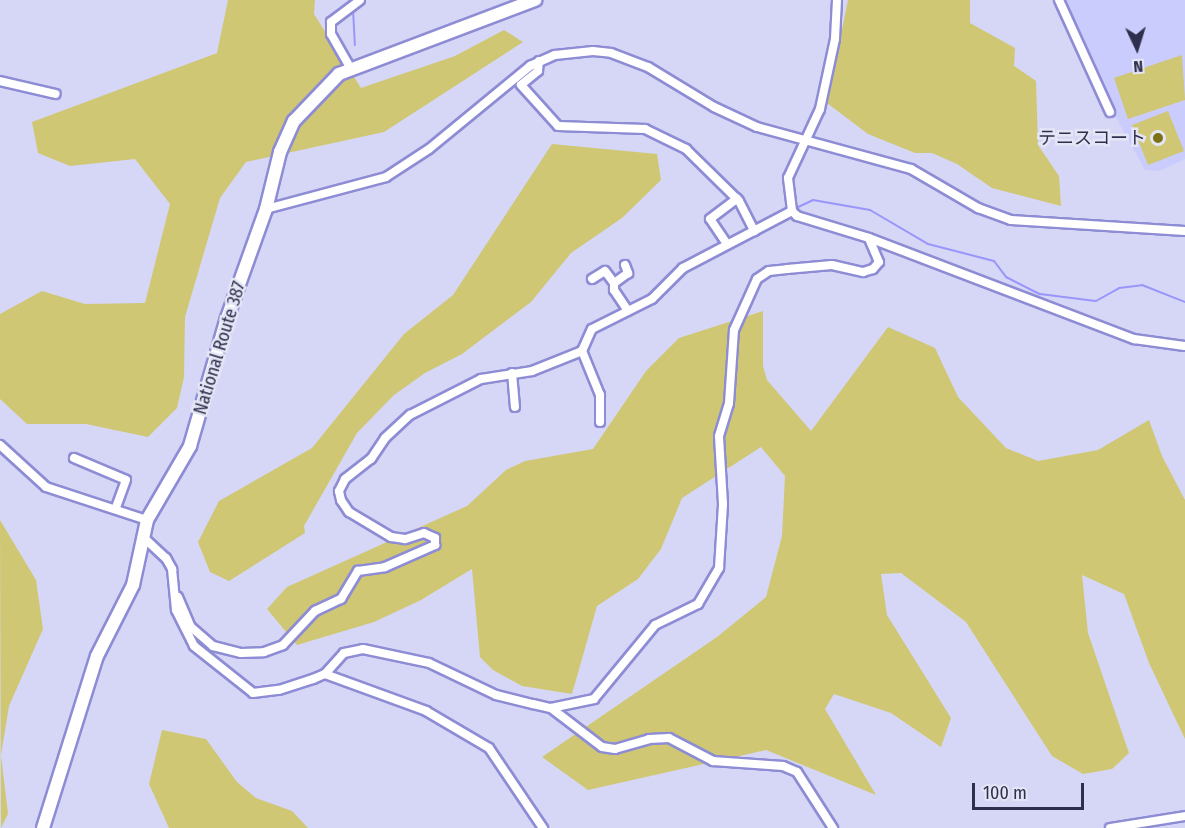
<!DOCTYPE html>
<html>
<head>
<meta charset="utf-8">
<style>
  body { margin:0 }
  #map { position:relative; width:1185px; height:828px; overflow:hidden; background:#d6d7f6; font-family:"Fira Sans Condensed","Noto Sans JP",sans-serif }
  div>[style] { position:absolute }
  .built>* { inset:0; background:#caccfe }
  .green>* { inset:0; background:#cfc773 }
  .stream>* { height:2px; margin:-1px; padding:0 1px; transform-origin:1px; border-radius:1px; background:#9995fb }
  .roads { filter:drop-shadow(2px 0 #8d8cd4) drop-shadow(-2px 0 #8d8cd4) drop-shadow(0 2px #8d8cd4) drop-shadow(0 -2px #8d8cd4) }
  .minor>* { height:8px; margin:-4px; padding:0 4px; transform-origin:4px; border-radius:4px; background:#fff }
  .highway>* { height:12px; margin:-6px; padding:0 6px; transform-origin:6px; border-radius:6px; background:#fff }
  .dots>* { width:16px; height:16px; translate:-50% -50%; box-sizing:border-box; border:3px solid #e5e6f5; border-radius:50% }
  span { translate:-50% -50%; white-space:nowrap; text-align:center; line-height:1.15; -webkit-text-stroke:5px #e5e6f5; paint-order:stroke }
  .poi-label { font-size:18px; color:#2f2f4d }
  .right { translate:-100% -50%; text-align:right }
  .street-label { font-size:18px; color:#2f2f4d }
  .north { position:absolute; left:1107px; top:18px; width:60px; height:60px; -webkit-text-stroke:4px #e5e6f5; paint-order:stroke; rotate:176deg; font-size:16px; font-weight:700; line-height:24px; text-align:center; color:#2f2f4d }
  .north::after { content:''; display:block; margin:auto; width:21px; height:27px; background:#2f2f4d; clip-path:polygon(50% 0,100% 100%,50% 72%,0 100%) }
  .scale { position:absolute; left:972px; top:783px; width:112px; height:27px; box-sizing:border-box; border:3px solid #2f2f4d; border-top:0; padding-left:8px; font-size:18px; line-height:21px; white-space:nowrap; color:#2f2f4d; -webkit-text-stroke:4px #e5e6f5; paint-order:stroke }
</style>
</head>
<body>
<div id="map">
  <div class="built">
    <div style="clip-path:polygon(1064px 0,1185px 0,1185px 159px,1159px 171px,1145px 170px,1120px 125px)"></div>
  </div>
  <div class="green">
    <div style="clip-path:polygon(228px 0,315px 0,314px 14px,361px 88px,455px 56px,504px 30px,523px 42px,384px 132px,246px 162px,220px 198px,185px 317px,184px 377px,177px 408px,148px 437px,86px 424px,27px 424px,0 399px,0 314px,42px 291px,85px 304px,145px 303px,170px 204px,135px 159px,70px 166px,38px 153px,32px 122px,217px 53px)"></div>
    <div style="clip-path:polygon(848px 0,970px 0,970px 23px,1015px 48px,1014px 66px,1036px 81px,1038px 145px,1059px 176px,1061px 206px,992px 188px,957px 164px,932px 153px,915px 153px,868px 134px,827px 103px)"></div>
    <div style="clip-path:polygon(1182px 55px,1185px 100px,1128px 119px,1114px 78px)"></div>
    <div style="clip-path:polygon(1168px 111px,1184px 151px,1148px 165px,1132px 125px)"></div>
    <div style="clip-path:polygon(552px 144px,657px 154px,661px 180px,622px 218px,571px 253px,531px 302px,462px 354px,425px 373px,394px 395px,357px 433px,304px 526px,305px 533px,229px 581px,210px 572px,198px 542px,219px 501px,312px 448px,404px 334px,453px 295px)"></div>
    <div style="clip-path:polygon(763px 311px,763px 366px,767px 380px,811px 431px,888px 327px,935px 348px,958px 397px,1006px 448px,1038px 461px,1098px 450px,1149px 420px,1162px 456px,1185px 500px,1185px 739px,1149px 663px,1124px 594px,1082px 575px,1088px 633px,1129px 753px,1112px 769px,1083px 774px,1052px 756px,966px 622px,901px 573px,881px 574px,887px 615px,951px 718px,941px 747px,891px 713px,834px 694px,825px 709px,876px 795px,766px 750px,588px 790px,542px 757px,717px 637px,766px 597px,782px 536px,785px 476px,761px 447px,682px 498px,661px 549px,638px 579px,597px 606px,572px 694px,522px 686px,493px 670px,480px 657px,472px 569px,421px 600px,374px 622px,297px 645px,267px 609px,287px 587px,467px 506px,506px 470px,525px 461px,593px 449px,646px 371px,679px 338px)"></div>
    <div style="clip-path:polygon(0 520px,36px 580px,43px 629px,9px 706px,1px 755px,8px 814px,1px 828px)"></div>
    <div style="clip-path:polygon(162px 730px,206px 739px,237px 782px,256px 798px,292px 811px,308px 828px,169px 828px,149px 784px)"></div>
  </div>
  <div class="stream">
    <div style="left:353px;top:9px;width:36px;rotate:87deg"></div>
    <div style="left:796px;top:208px;width:19px;rotate:-25deg"></div>
    <div style="left:813px;top:200px;width:58px;rotate:10deg"></div>
    <div style="left:870px;top:210px;width:67px;rotate:30.4deg"></div>
    <div style="left:928px;top:244px;width:68px;rotate:14.4deg"></div>
    <div style="left:994px;top:261px;width:20px;rotate:53deg"></div>
    <div style="left:1006px;top:277px;width:38px;rotate:27deg"></div>
    <div style="left:1040px;top:294px;width:56px;rotate:7.1deg"></div>
    <div style="left:1096px;top:301px;width:26px;rotate:-29deg"></div>
    <div style="left:1119px;top:288px;width:23px;rotate:-7deg"></div>
    <div style="left:1142px;top:285px;width:46px;rotate:21.6deg"></div>
  </div>
  <div class="roads">
    <div class="minor">
      <div style="left:837px;top:0;width:39px;rotate:93deg"></div>
      <div style="left:835px;top:39px;width:72px;rotate:102.1deg"></div>
      <div style="left:820px;top:109px;width:76px;rotate:114.9deg"></div>
      <div style="left:788px;top:178px;width:33px;rotate:83deg"></div>
      <div style="left:792px;top:211px;width:7px;rotate:45deg"></div>
      <div style="left:797px;top:216px;width:75px;rotate:17deg"></div>
      <div style="left:869px;top:238px;width:284px;rotate:20.9deg"></div>
      <div style="left:1134px;top:339px;width:51px;rotate:7.8deg"></div>
      <div style="left:1059px;top:0;width:123px;rotate:65.5deg"></div>
      <div style="left:539px;top:61px;width:10px;rotate:96deg"></div>
      <div style="left:538px;top:71px;width:22px;rotate:141deg"></div>
      <div style="left:521px;top:85px;width:55px;rotate:47.9deg"></div>
      <div style="left:558px;top:126px;width:87px;rotate:2deg"></div>
      <div style="left:645px;top:129px;width:46px;rotate:26deg"></div>
      <div style="left:686px;top:149px;width:74px;rotate:44.5deg"></div>
      <div style="left:739px;top:201px;width:34px;rotate:63deg"></div>
      <div style="left:351px;top:69px;width:40px;rotate:-119.7deg"></div>
      <div style="left:331px;top:34px;width:12px;rotate:-90deg"></div>
      <div style="left:331px;top:22px;width:36px;rotate:-37deg"></div>
      <div style="left:0;top:81px;width:57px;rotate:13.1deg"></div>
      <div style="left:266px;top:209px;width:124px;rotate:-14.9deg"></div>
      <div style="left:386px;top:177px;width:51px;rotate:-33.1deg"></div>
      <div style="left:429px;top:149px;width:131px;rotate:-39.4deg"></div>
      <div style="left:530px;top:66px;width:27px;rotate:-24deg"></div>
      <div style="left:555px;top:55px;width:38px;rotate:-6deg"></div>
      <div style="left:593px;top:51px;width:18px;rotate:6deg"></div>
      <div style="left:611px;top:53px;width:40px;rotate:21deg"></div>
      <div style="left:648px;top:67px;width:77px;rotate:31.2deg"></div>
      <div style="left:714px;top:107px;width:47px;rotate:24.9deg"></div>
      <div style="left:757px;top:127px;width:160px;rotate:15.3deg"></div>
      <div style="left:911px;top:169px;width:78px;rotate:30.2deg"></div>
      <div style="left:978px;top:208px;width:35px;rotate:20deg"></div>
      <div style="left:1011px;top:220px;width:174px;rotate:3.6deg"></div>
      <div style="left:727px;top:244px;width:30px;rotate:-124deg"></div>
      <div style="left:710px;top:219px;width:34px;rotate:-37deg"></div>
      <div style="left:625px;top:265px;width:9px;rotate:69deg"></div>
      <div style="left:628px;top:273px;width:17px;rotate:144deg"></div>
      <div style="left:614px;top:283px;width:7px;rotate:90deg"></div>
      <div style="left:614px;top:290px;width:25px;rotate:56deg"></div>
      <div style="left:592px;top:279px;width:15px;rotate:-32deg"></div>
      <div style="left:605px;top:271px;width:15px;rotate:53deg"></div>
      <div style="left:512px;top:373px;width:34px;rotate:85deg"></div>
      <div style="left:600px;top:422px;width:27px;rotate:-90deg"></div>
      <div style="left:600px;top:395px;width:48px;rotate:-112.2deg"></div>
      <div style="left:582px;top:351px;width:24px;rotate:-66deg"></div>
      <div style="left:592px;top:329px;width:67px;rotate:-26.6deg"></div>
      <div style="left:652px;top:299px;width:44px;rotate:-45deg"></div>
      <div style="left:683px;top:268px;width:123px;rotate:-27.6deg"></div>
      <div style="left:0;top:445px;width:62px;rotate:42.4deg"></div>
      <div style="left:46px;top:487px;width:106px;rotate:18.1deg"></div>
      <div style="left:74px;top:458px;width:56px;rotate:22.9deg"></div>
      <div style="left:126px;top:480px;width:30px;rotate:110deg"></div>
      <div style="left:142px;top:536px;width:33px;rotate:43deg"></div>
      <div style="left:166px;top:558px;width:13px;rotate:61deg"></div>
      <div style="left:172px;top:569px;width:41px;rotate:84.4deg"></div>
      <div style="left:176px;top:610px;width:40px;rotate:63.4deg"></div>
      <div style="left:194px;top:646px;width:75px;rotate:38.5deg"></div>
      <div style="left:253px;top:693px;width:26px;rotate:-7deg"></div>
      <div style="left:279px;top:690px;width:36px;rotate:-18deg"></div>
      <div style="left:313px;top:679px;width:13px;rotate:-23deg"></div>
      <div style="left:325px;top:674px;width:28px;rotate:-48deg"></div>
      <div style="left:344px;top:653px;width:19px;rotate:-12deg"></div>
      <div style="left:363px;top:649px;width:67px;rotate:12deg"></div>
      <div style="left:429px;top:663px;width:74px;rotate:25.5deg"></div>
      <div style="left:496px;top:695px;width:38px;rotate:14deg"></div>
      <div style="left:533px;top:704px;width:18px;rotate:13deg"></div>
      <div style="left:551px;top:708px;width:44px;rotate:-11.8deg"></div>
      <div style="left:594px;top:699px;width:96px;rotate:-50.5deg"></div>
      <div style="left:655px;top:625px;width:48px;rotate:-26deg"></div>
      <div style="left:698px;top:604px;width:42px;rotate:-59.7deg"></div>
      <div style="left:719px;top:568px;width:64px;rotate:-86.4deg"></div>
      <div style="left:723px;top:504px;width:68px;rotate:-93.4deg"></div>
      <div style="left:719px;top:436px;width:34px;rotate:-73deg"></div>
      <div style="left:729px;top:403px;width:73px;rotate:-86.1deg"></div>
      <div style="left:734px;top:330px;width:56px;rotate:-65.7deg"></div>
      <div style="left:757px;top:279px;width:14px;rotate:-34deg"></div>
      <div style="left:769px;top:271px;width:18px;rotate:-6deg"></div>
      <div style="left:787px;top:269px;width:45px;rotate:-5.1deg"></div>
      <div style="left:832px;top:265px;width:32px;rotate:13deg"></div>
      <div style="left:863px;top:272px;width:10px;rotate:-17deg"></div>
      <div style="left:873px;top:269px;width:9px;rotate:-49deg"></div>
      <div style="left:879px;top:262px;width:26px;rotate:-113deg"></div>
      <div style="left:178px;top:597px;width:33px;rotate:67deg"></div>
      <div style="left:191px;top:627px;width:29px;rotate:41deg"></div>
      <div style="left:213px;top:646px;width:29px;rotate:14deg"></div>
      <div style="left:241px;top:653px;width:23px;rotate:-2deg"></div>
      <div style="left:264px;top:652px;width:20px;rotate:-20deg"></div>
      <div style="left:283px;top:645px;width:47px;rotate:-46.7deg"></div>
      <div style="left:315px;top:611px;width:29px;rotate:-25deg"></div>
      <div style="left:341px;top:599px;width:33px;rotate:-59deg"></div>
      <div style="left:358px;top:571px;width:27px;rotate:-8deg"></div>
      <div style="left:385px;top:567px;width:55px;rotate:-23.7deg"></div>
      <div style="left:435px;top:545px;width:7px;rotate:-90deg"></div>
      <div style="left:435px;top:538px;width:12px;rotate:-156deg"></div>
      <div style="left:424px;top:533px;width:20px;rotate:162deg"></div>
      <div style="left:405px;top:539px;width:14px;rotate:-172deg"></div>
      <div style="left:391px;top:537px;width:49px;rotate:-149.2deg"></div>
      <div style="left:349px;top:512px;width:14px;rotate:-124deg"></div>
      <div style="left:341px;top:500px;width:9px;rotate:-103deg"></div>
      <div style="left:339px;top:491px;width:13px;rotate:-63deg"></div>
      <div style="left:345px;top:479px;width:33px;rotate:-38deg"></div>
      <div style="left:371px;top:459px;width:25px;rotate:-56deg"></div>
      <div style="left:385px;top:438px;width:34px;rotate:-43deg"></div>
      <div style="left:410px;top:415px;width:80px;rotate:-26.9deg"></div>
      <div style="left:481px;top:379px;width:52px;rotate:-8.9deg"></div>
      <div style="left:532px;top:371px;width:54px;rotate:-21.8deg"></div>
      <div style="left:325px;top:674px;width:108px;rotate:20.1deg"></div>
      <div style="left:426px;top:711px;width:73px;rotate:30.4deg"></div>
      <div style="left:489px;top:748px;width:97px;rotate:56deg"></div>
      <div style="left:551px;top:708px;width:64px;rotate:37.4deg"></div>
      <div style="left:602px;top:747px;width:13px;rotate:9deg"></div>
      <div style="left:615px;top:749px;width:35px;rotate:-16deg"></div>
      <div style="left:649px;top:739px;width:20px;rotate:-3deg"></div>
      <div style="left:669px;top:738px;width:50px;rotate:27.6deg"></div>
      <div style="left:713px;top:761px;width:70px;rotate:4.1deg"></div>
      <div style="left:783px;top:766px;width:15px;rotate:23deg"></div>
      <div style="left:797px;top:772px;width:67px;rotate:57.3deg"></div>
      <div style="left:1110px;top:828px;width:76px;rotate:-9.1deg"></div>
    </div>
    <div class="highway">
      <div style="left:43px;top:828px;width:180px;rotate:-72.6deg"></div>
      <div style="left:97px;top:656px;width:80px;rotate:-63.1deg"></div>
      <div style="left:133px;top:585px;width:66px;rotate:-77.8deg"></div>
      <div style="left:147px;top:520px;width:86px;rotate:-59.8deg"></div>
      <div style="left:190px;top:446px;width:133px;rotate:-73.9deg"></div>
      <div style="left:227px;top:318px;width:116px;rotate:-70.3deg"></div>
      <div style="left:266px;top:209px;width:59px;rotate:-76.2deg"></div>
      <div style="left:280px;top:152px;width:34px;rotate:-66deg"></div>
      <div style="left:294px;top:121px;width:65px;rotate:-46.2deg"></div>
      <div style="left:339px;top:74px;width:210px;rotate:-20.7deg"></div>
    </div>
  </div>
  <div class="dots">
    <div style="left:1158px;top:138px;background:#7b7214"></div>
  </div>
  <div class="poi-label">
    <span class="right" style="left:1146px;top:138px">テニスコート</span>
  </div>
  <div class="street-label">
    <span style="left:220px;top:348px;rotate:-73deg">National Route 387</span>
  </div>
  <div class="north">N</div>
  <div class="scale">100 m</div>
</div>
</body>
</html>
